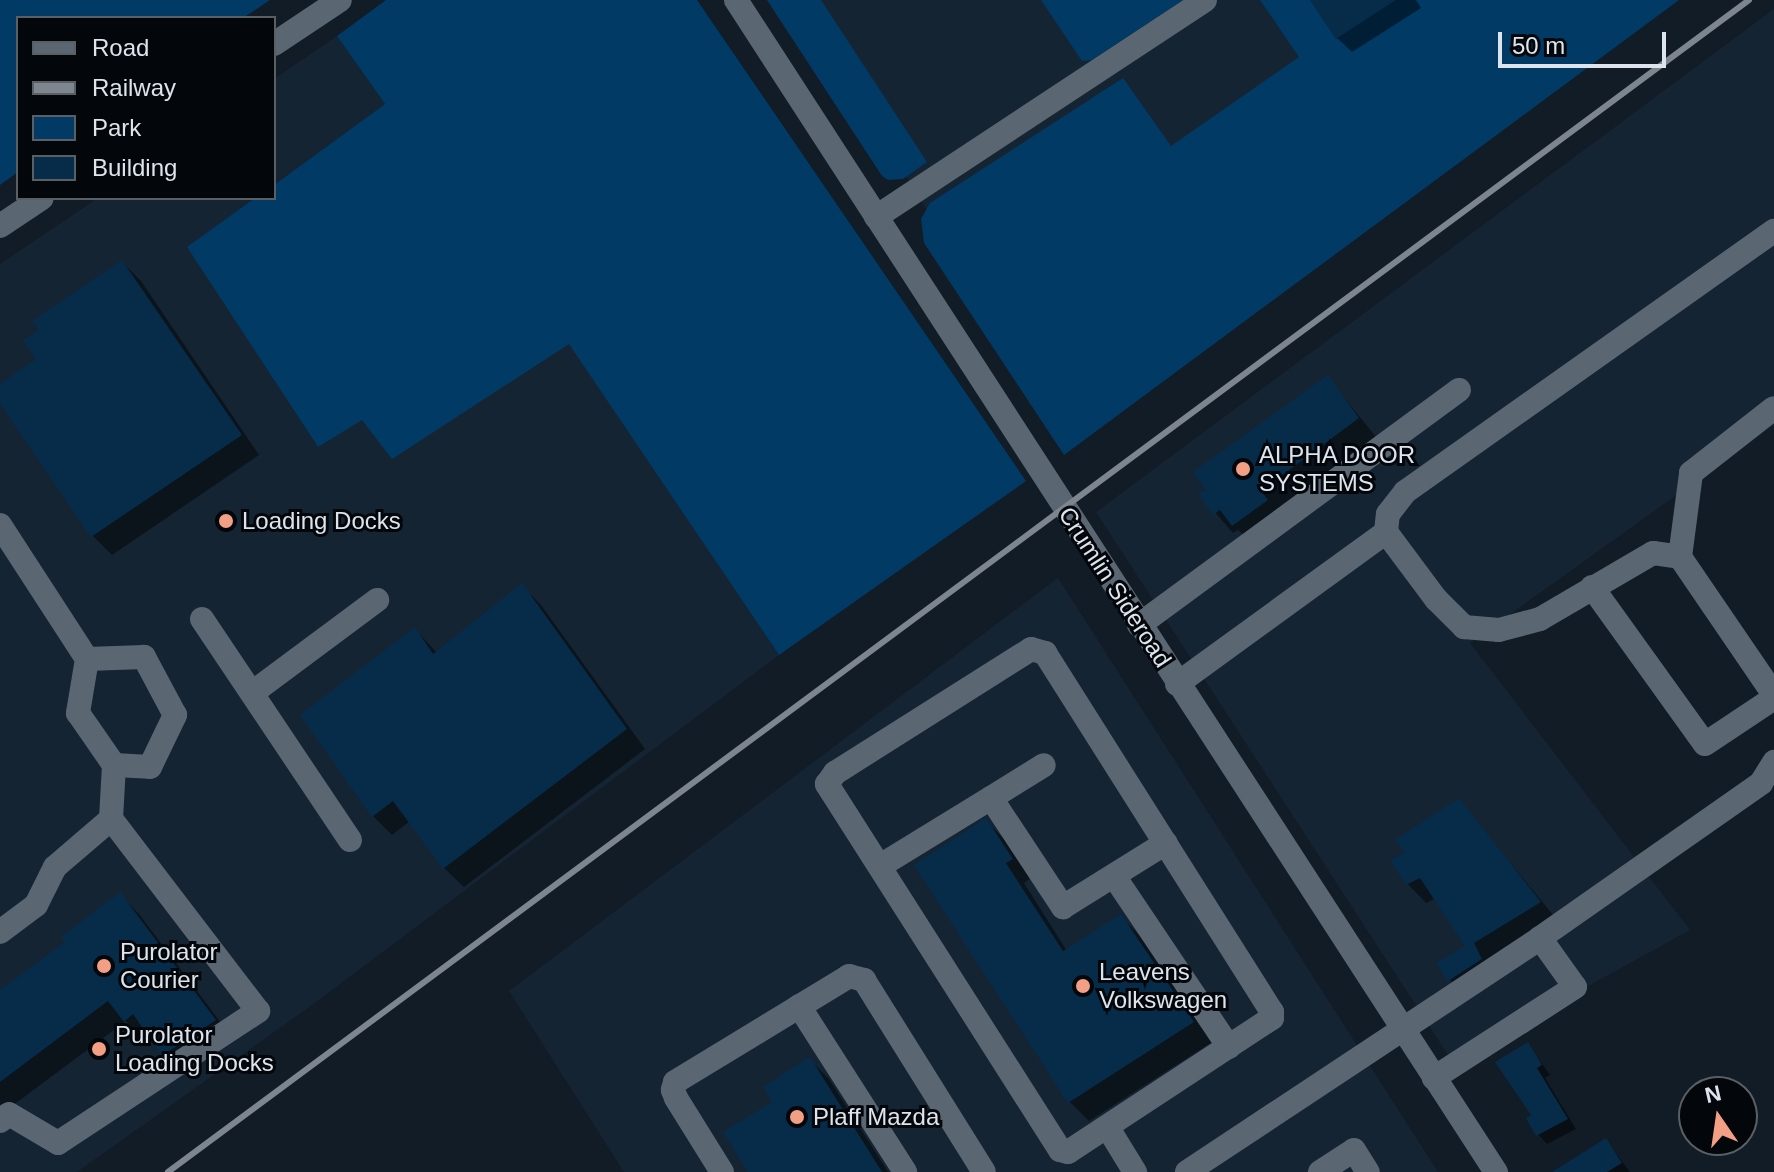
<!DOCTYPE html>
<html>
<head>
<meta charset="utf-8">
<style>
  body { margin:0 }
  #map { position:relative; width:1774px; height:1172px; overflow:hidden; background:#111c26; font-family:Arial,sans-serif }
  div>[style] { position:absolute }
  .built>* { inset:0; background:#152433 }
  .green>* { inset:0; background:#003a65 }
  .shadow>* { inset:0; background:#0007 }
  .building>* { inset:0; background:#062c4a }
  .minor>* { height:24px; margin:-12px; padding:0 12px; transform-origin:12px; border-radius:12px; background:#5a6672 }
  .rail>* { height:6px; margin:-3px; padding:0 3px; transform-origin:3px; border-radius:3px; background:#7d868f }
  .dots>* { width:22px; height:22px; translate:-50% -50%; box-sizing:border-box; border:4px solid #03060a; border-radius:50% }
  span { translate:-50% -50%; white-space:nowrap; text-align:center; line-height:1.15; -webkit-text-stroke:6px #03060a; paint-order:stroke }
  .poi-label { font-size:24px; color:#dde4eb }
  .left { translate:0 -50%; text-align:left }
  .street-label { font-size:24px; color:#dde4eb }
  .legend { position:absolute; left:16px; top:16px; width:260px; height:184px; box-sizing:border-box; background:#03060a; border:2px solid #5a5f64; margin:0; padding:10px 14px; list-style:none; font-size:24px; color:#dde4eb }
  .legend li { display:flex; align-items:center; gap:16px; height:40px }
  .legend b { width:40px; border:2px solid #5a5f64 }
  .north { position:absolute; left:1678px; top:1076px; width:80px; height:80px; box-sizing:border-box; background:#03060a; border:2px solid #5a5f64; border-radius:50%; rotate:347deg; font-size:22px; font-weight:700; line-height:32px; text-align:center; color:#dde4eb }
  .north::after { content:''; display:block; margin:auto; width:28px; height:36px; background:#f39f85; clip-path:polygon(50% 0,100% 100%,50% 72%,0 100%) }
  .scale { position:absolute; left:1498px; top:32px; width:168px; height:36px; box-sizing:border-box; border:4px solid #dde4eb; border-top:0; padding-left:10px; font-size:24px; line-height:28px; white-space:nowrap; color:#dde4eb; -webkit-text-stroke:6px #03060a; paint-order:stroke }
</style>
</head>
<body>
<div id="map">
  <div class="built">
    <div style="clip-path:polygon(795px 0,1679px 0,1015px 350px)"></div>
    <div style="clip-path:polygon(1774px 9px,1774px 425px,1470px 643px,1690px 930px,1452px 1061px,1096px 512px)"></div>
    <div style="clip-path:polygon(337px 36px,385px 104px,274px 185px,274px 79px)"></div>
    <div style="clip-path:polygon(98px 198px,255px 198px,188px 247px,318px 447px,362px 419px,392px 458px,569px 343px,779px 655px,312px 1005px,77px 1172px,0 1172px,0 264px)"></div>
    <div style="clip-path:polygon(1058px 578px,1438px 1172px,624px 1172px,509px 991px)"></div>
  </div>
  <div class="green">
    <div style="clip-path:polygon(0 0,270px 0,243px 18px,18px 18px,18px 172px,0 185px)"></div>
    <div style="clip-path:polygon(386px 0,697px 0,1026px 481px,779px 655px,569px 344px,392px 459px,362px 420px,318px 447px,187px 247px,255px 198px,274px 198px,274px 185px,385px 104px,337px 36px)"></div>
    <div style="clip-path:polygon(767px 0,821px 0,927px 162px,903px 179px,888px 180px,882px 176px)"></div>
    <div style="clip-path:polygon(1041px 0,1183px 0,1092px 60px,1082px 61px)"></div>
    <div style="clip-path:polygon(1260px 0,1310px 0,1336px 39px,1396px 0,1679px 0,1064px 455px,924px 243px,921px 219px,930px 203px,1123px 78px,1171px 146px,1299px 57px)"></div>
  </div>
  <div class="shadow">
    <div style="clip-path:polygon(1313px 0,1416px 0,1421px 8px,1352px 52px,1337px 38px)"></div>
    <div style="clip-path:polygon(122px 262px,141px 281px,259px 455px,112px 555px,93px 536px,0 400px,0 386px,39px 360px)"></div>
    <div style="clip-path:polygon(1328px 378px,1377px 438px,1253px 544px,1238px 530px,1233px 533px,1200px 495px)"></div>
    <div style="clip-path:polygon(522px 586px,541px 605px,645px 749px,464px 887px,444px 868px,410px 821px,392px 835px,373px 816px,302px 715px,415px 629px,437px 653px)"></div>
    <div style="clip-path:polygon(1459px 801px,1559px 922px,1469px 999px,1450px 980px,1468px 946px,1436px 898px,1426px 903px,1407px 883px,1408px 854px)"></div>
    <div style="clip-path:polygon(986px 821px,1005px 840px,1031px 878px,1024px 883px,1067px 951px,1121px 917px,1140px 936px,1212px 1042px,1089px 1121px,1070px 1102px,917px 865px)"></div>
    <div style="clip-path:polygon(120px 895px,139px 914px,234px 1040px,183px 1074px,150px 1035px,144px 1040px,126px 1021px,0 1115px,0 992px,68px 943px)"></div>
    <div style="clip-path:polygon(1528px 1044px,1550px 1075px,1545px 1078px,1576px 1129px,1547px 1144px,1538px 1134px,1534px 1115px)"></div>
    <div style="clip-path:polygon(810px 1060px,829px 1079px,888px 1172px,750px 1172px,774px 1102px)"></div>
    <div style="clip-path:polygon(1606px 1140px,1630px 1172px,1575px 1172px)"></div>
  </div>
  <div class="building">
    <div style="clip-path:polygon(1310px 0,1396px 0,1336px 39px)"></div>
    <div style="clip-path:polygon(122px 260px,242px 435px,91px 537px,0 404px,0 384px,36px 359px,23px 340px,39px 330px,32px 321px)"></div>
    <div style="clip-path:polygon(1328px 375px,1359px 418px,1261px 491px,1268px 500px,1232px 526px,1220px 510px,1213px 515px,1198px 494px,1206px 490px,1193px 472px)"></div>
    <div style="clip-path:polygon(522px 583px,627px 729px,443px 869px,393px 801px,372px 817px,300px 715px,415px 627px,433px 654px)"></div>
    <div style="clip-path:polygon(1459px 798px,1541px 902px,1474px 943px,1482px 959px,1448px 981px,1436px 963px,1465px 946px,1420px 878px,1406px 885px,1390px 860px,1405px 853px,1395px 840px)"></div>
    <div style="clip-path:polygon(986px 818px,1013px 859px,1006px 863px,1063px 951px,1121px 914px,1194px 1022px,1068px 1103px,914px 865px)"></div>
    <div style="clip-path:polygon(120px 892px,216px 1020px,162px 1056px,133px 1014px,124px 1022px,108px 1001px,0 1082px,0 990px,65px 942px,61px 937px)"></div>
    <div style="clip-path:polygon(1528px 1042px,1542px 1065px,1537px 1068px,1568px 1119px,1536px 1136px,1526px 1118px,1531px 1115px,1495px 1062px)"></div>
    <div style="clip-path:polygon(810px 1057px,882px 1172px,748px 1172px,723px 1132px,772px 1102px,763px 1087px)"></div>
    <div style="clip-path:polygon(1606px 1138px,1622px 1163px,1607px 1172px,1552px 1172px)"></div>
  </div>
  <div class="minor">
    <div style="left:736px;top:0;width:1397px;rotate:57.04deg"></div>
    <div style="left:274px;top:44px;width:79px;rotate:-33.7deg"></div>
    <div style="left:876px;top:217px;width:394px;rotate:-33.4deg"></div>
    <div style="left:0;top:226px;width:50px;rotate:-33.7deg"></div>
    <div style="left:0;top:525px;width:160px;rotate:57deg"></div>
    <div style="left:87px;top:659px;width:55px;rotate:99.5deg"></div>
    <div style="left:78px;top:713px;width:63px;rotate:55.3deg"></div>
    <div style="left:114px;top:765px;width:36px;rotate:3deg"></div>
    <div style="left:150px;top:767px;width:58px;rotate:-64.3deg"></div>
    <div style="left:175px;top:715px;width:66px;rotate:-118.1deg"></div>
    <div style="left:144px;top:657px;width:57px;rotate:178deg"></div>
    <div style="left:1386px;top:532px;width:18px;rotate:-84deg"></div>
    <div style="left:1388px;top:514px;width:28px;rotate:-52deg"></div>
    <div style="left:1405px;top:492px;width:452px;rotate:-35.3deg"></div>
    <div style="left:1680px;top:557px;width:85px;rotate:-82.5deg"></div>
    <div style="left:1691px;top:473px;width:105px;rotate:-38.1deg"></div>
    <div style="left:1592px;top:587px;width:193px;rotate:54.3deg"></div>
    <div style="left:1705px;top:744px;width:83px;rotate:-33.7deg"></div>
    <div style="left:202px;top:619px;width:266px;rotate:56.2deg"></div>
    <div style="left:1139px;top:625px;width:397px;rotate:-36.3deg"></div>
    <div style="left:1031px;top:649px;width:15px;rotate:16deg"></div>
    <div style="left:1045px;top:653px;width:425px;rotate:57.7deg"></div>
    <div style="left:1272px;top:1012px;width:6px;rotate:90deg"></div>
    <div style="left:1272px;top:1018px;width:244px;rotate:146.7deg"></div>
    <div style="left:1068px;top:1152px;width:8px;rotate:-166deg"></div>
    <div style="left:1060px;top:1150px;width:434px;rotate:-122.5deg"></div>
    <div style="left:827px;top:784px;width:14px;rotate:-54deg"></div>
    <div style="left:835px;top:773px;width:232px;rotate:-32.3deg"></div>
    <div style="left:1177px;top:684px;width:258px;rotate:-36deg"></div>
    <div style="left:1386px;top:532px;width:84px;rotate:53.3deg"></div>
    <div style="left:1436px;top:599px;width:40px;rotate:45deg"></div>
    <div style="left:1464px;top:627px;width:35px;rotate:5deg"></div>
    <div style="left:1499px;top:630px;width:42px;rotate:-15deg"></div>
    <div style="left:1540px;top:619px;width:131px;rotate:-30.3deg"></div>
    <div style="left:1653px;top:553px;width:27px;rotate:8deg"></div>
    <div style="left:1680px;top:557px;width:167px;rotate:55.7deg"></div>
    <div style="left:252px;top:693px;width:156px;rotate:-36.6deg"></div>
    <div style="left:991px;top:798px;width:62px;rotate:-31.9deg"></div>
    <div style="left:880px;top:866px;width:130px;rotate:-31.5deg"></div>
    <div style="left:991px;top:798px;width:131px;rotate:56.6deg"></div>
    <div style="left:1063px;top:907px;width:121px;rotate:-31.9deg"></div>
    <div style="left:1114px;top:876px;width:206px;rotate:56.1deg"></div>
    <div style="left:0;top:932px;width:45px;rotate:-36.9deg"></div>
    <div style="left:36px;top:905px;width:42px;rotate:-63.4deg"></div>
    <div style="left:55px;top:867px;width:74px;rotate:-40.6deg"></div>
    <div style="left:1540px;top:938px;width:270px;rotate:-35deg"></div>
    <div style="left:1761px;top:783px;width:25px;rotate:-58deg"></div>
    <div style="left:799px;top:1006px;width:197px;rotate:57.4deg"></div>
    <div style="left:0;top:1121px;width:11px;rotate:-38deg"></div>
    <div style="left:9px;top:1114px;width:57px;rotate:30.6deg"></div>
    <div style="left:58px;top:1143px;width:240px;rotate:-33.4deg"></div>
    <div style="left:258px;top:1011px;width:242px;rotate:-127.4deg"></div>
    <div style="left:111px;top:819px;width:54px;rotate:-86.8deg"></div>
    <div style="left:1108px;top:1128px;width:52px;rotate:58.5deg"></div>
    <div style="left:722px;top:1172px;width:87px;rotate:-121.9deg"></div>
    <div style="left:676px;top:1098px;width:9px;rotate:-111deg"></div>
    <div style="left:673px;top:1090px;width:8px;rotate:-76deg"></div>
    <div style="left:675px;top:1082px;width:204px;rotate:-31.3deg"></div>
    <div style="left:849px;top:976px;width:16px;rotate:15deg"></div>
    <div style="left:864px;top:980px;width:226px;rotate:58deg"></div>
    <div style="left:1187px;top:1172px;width:424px;rotate:-33.5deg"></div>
    <div style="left:1540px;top:938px;width:60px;rotate:54.5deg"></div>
    <div style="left:1575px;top:987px;width:168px;rotate:147.2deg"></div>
    <div style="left:1320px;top:1172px;width:40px;rotate:-32.9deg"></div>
    <div style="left:1354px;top:1150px;width:26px;rotate:58deg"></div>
  </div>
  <div class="rail">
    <div style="left:168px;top:1172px;width:1968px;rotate:-36.55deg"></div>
  </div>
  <div class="dots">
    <div style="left:1243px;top:469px;background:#f39f85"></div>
    <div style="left:226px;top:521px;background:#f39f85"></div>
    <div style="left:104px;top:966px;background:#f39f85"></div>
    <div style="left:1083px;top:986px;background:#f39f85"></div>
    <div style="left:99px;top:1049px;background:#f39f85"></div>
    <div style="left:797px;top:1117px;background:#f39f85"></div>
  </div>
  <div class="poi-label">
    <span class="left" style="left:1259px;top:469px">ALPHA DOOR<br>SYSTEMS</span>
    <span class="left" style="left:242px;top:521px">Loading Docks</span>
    <span class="left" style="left:120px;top:966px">Purolator<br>Courier</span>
    <span class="left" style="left:1099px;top:986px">Leavens<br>Volkswagen</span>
    <span class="left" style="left:115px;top:1049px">Purolator<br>Loading Docks</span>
    <span class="left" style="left:813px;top:1117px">Plaff Mazda</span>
  </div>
  <div class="street-label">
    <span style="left:1115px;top:587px;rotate:57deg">Crumlin Sideroad</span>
  </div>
  <ul class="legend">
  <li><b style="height:10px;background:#5a6672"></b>Road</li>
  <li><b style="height:10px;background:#7d868f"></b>Railway</li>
  <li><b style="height:22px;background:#003a65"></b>Park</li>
  <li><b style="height:22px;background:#062c4a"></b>Building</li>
  </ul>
  <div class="north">N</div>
  <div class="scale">50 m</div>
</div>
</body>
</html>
